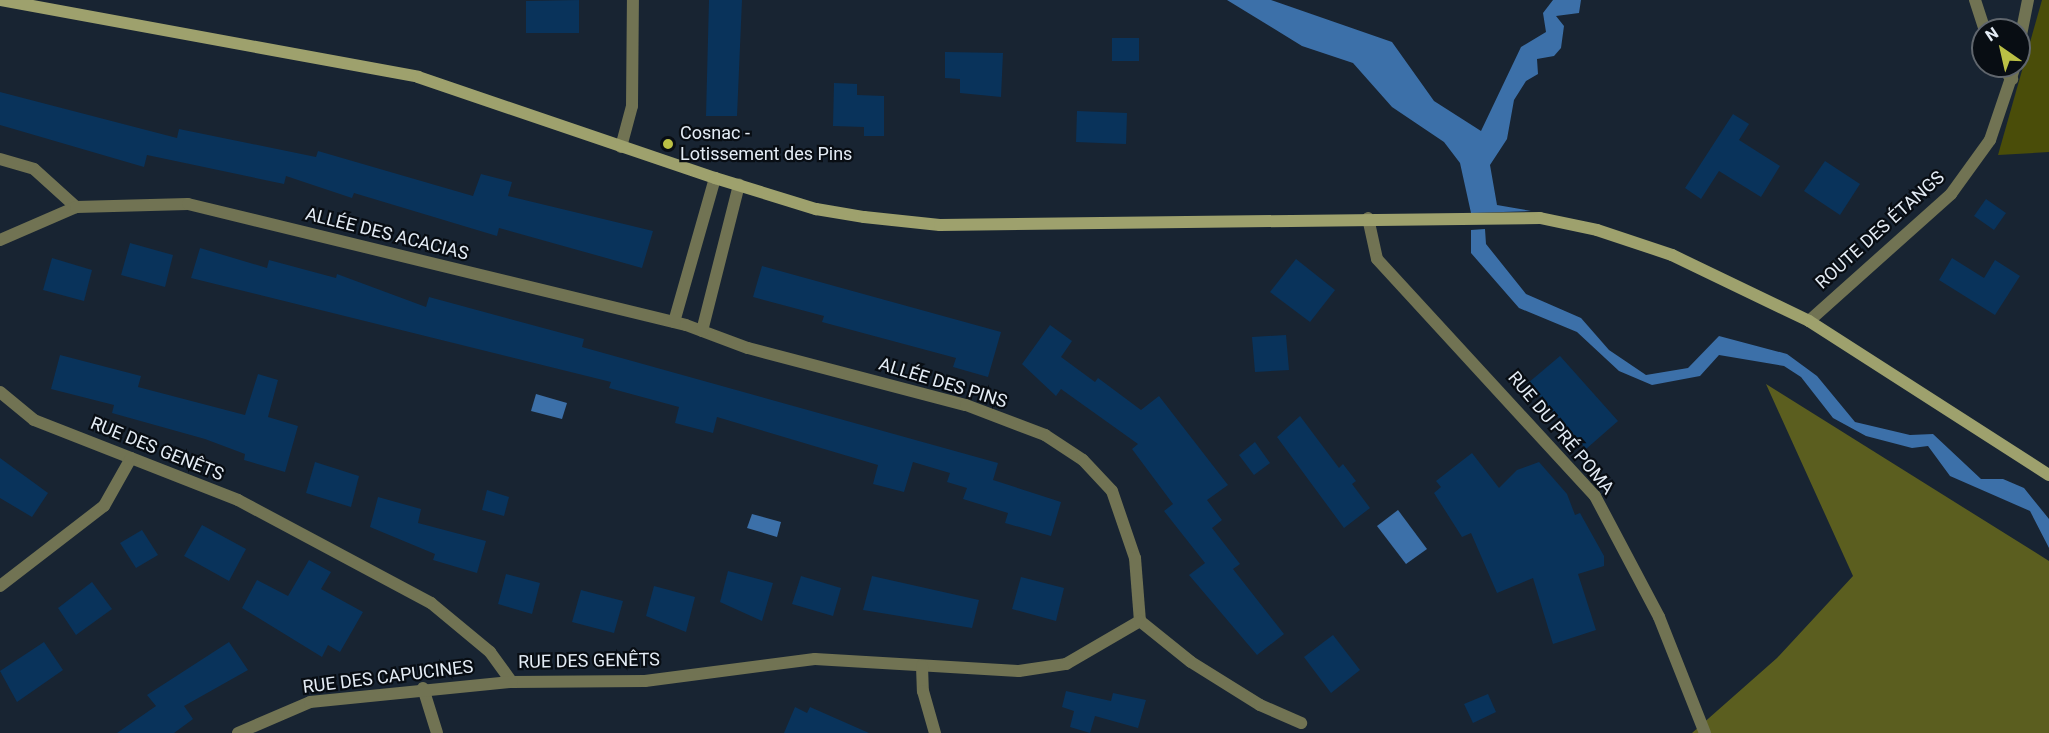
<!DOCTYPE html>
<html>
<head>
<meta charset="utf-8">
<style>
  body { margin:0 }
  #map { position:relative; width:2049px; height:733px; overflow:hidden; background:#182432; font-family:Roboto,sans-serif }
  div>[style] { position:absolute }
  .green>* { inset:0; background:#4a4d09 }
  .forest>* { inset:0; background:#5b5e1f }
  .water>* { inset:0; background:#3c70a9 }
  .building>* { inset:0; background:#09335b }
  .street>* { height:12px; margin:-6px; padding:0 6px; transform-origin:6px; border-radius:6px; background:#717353 }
  .secondary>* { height:12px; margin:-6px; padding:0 6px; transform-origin:6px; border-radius:6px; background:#9ea16d }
  .dots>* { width:16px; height:16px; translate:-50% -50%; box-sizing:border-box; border:3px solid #080d13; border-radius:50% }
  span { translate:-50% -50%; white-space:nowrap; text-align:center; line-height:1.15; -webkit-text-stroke:4.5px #080d13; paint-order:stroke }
  .poi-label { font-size:18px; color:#e4ecf5 }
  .left { translate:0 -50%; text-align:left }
  .street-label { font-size:18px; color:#e4ecf5 }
  .north { position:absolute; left:1971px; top:18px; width:60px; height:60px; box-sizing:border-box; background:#080d13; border:2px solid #60666d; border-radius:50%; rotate:326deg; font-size:16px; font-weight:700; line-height:24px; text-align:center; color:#e4ecf5 }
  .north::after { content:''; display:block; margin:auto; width:21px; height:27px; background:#bbc045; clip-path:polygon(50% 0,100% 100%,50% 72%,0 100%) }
</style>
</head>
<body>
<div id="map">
  <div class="green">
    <div style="clip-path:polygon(2042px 0,2049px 0,2049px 152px,1998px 155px)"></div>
  </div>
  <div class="forest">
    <div style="clip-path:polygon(1766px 384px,2049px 561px,2049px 733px,1692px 733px,1777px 658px,1853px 576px)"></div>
  </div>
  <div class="water">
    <div style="clip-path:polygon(1227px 0,1271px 0,1392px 42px,1434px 101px,1481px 131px,1521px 47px,1546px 32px,1543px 13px,1553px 0,1581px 0,1579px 13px,1556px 16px,1564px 26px,1561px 48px,1554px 56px,1537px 59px,1538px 74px,1526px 81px,1514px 100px,1507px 139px,1490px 165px,1497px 205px,1531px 211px,1471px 213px,1460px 163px,1444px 142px,1392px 107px,1353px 63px,1302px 46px)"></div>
    <div style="clip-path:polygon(1485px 229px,1486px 244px,1526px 294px,1581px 318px,1609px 350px,1646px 375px,1688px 368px,1719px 336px,1787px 354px,1817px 376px,1855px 422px,1910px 435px,1933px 434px,1981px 479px,2003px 479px,2024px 488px,2049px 519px,2049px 548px,2030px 511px,1950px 476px,1928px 446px,1912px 448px,1866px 436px,1833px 418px,1801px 377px,1784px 366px,1719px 355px,1700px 376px,1652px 385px,1619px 371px,1577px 332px,1519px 308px,1471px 253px,1471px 230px)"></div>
    <div style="clip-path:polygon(536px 394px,567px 403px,562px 419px,531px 411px)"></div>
    <div style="clip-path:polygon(1398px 510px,1427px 549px,1406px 564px,1377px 526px)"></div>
    <div style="clip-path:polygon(752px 514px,781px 522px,777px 537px,747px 528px)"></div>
  </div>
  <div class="building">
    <div style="clip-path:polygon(579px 0,579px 33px,526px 33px,526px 1px)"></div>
    <div style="clip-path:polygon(709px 0,742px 0,737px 116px,706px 116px)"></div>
    <div style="clip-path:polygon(1112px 38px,1139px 38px,1139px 61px,1112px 61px)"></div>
    <div style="clip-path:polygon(945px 52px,1003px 53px,1001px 97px,960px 93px,960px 79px,945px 78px)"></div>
    <div style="clip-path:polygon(834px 83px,857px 84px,857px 95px,884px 96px,884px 136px,864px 136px,864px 127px,833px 126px)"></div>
    <div style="clip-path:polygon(0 92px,177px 138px,179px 129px,316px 157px,318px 151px,473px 196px,481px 174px,512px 182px,508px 196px,653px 231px,642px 268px,499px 228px,497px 236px,354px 193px,352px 198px,286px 176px,284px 184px,147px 155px,144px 167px,0 125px)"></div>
    <div style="clip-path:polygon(1077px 111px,1127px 113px,1126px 144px,1076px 142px)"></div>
    <div style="clip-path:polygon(1733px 114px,1749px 124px,1739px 140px,1780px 166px,1761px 197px,1719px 171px,1701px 199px,1685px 188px)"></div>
    <div style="clip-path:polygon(1825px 161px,1860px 184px,1840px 215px,1804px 191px)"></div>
    <div style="clip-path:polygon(1986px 199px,2006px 213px,1994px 230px,1974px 216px)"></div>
    <div style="clip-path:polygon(130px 243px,173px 255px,165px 287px,121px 275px)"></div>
    <div style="clip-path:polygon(200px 248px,267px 268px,269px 260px,336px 278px,337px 274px,426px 307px,429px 297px,584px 339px,582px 347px,998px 463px,993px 480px,1061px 502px,1051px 536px,1005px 523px,1008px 513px,963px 499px,967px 488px,947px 482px,950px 473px,913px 462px,904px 492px,873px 484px,878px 465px,717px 417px,713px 433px,675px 423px,679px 407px,609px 388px,611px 382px,191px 278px)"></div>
    <div style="clip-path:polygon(52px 258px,92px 270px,84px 301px,43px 290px)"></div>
    <div style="clip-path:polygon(1952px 258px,1984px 278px,1995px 260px,2020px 276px,1995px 315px,1939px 280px)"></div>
    <div style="clip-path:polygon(1296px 259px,1335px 290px,1310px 322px,1270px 292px)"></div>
    <div style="clip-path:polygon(762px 266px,1001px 332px,988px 377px,953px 367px,956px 358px,822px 322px,824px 316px,753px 297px)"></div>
    <div style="clip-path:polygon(1050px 325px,1072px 341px,1061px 357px,1095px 382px,1098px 378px,1141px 410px,1159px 396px,1228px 485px,1207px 500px,1222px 520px,1212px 528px,1240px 564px,1233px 569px,1284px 634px,1257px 655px,1189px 575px,1205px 563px,1164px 511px,1173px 504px,1132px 449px,1138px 444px,1061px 389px,1056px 396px,1022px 364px)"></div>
    <div style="clip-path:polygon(1286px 335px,1289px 370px,1255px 372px,1252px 337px)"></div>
    <div style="clip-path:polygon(60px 355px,141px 376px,138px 387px,245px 415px,258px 374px,278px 380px,268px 417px,298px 426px,285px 472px,244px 460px,245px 454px,205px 439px,112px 413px,114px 405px,51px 389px)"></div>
    <div style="clip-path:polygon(1560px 356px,1618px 421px,1586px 449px,1528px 383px)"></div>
    <div style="clip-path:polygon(1300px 416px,1339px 468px,1343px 464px,1356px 481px,1352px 484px,1370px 508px,1344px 528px,1277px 437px)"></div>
    <div style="clip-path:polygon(1255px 442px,1270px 463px,1254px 475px,1239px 455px)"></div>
    <div style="clip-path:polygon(1472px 453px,1499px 488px,1517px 470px,1539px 462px,1567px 494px,1575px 515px,1580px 513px,1604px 556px,1604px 566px,1578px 574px,1596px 630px,1553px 644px,1533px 578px,1497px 593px,1471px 533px,1462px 537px,1434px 493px,1441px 487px,1436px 481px)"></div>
    <div style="clip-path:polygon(0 458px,48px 493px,32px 517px,0 498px)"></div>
    <div style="clip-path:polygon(315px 462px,359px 476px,351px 507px,306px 493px)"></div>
    <div style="clip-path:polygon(487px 490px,509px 497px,504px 516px,482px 510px)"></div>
    <div style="clip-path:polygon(378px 497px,421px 509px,418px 523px,486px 541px,477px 573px,433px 560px,435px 554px,370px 527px)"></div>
    <div style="clip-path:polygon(202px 525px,246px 549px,229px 581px,184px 556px)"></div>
    <div style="clip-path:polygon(142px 530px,158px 555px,136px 568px,120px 543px)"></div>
    <div style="clip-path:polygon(309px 560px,331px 572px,321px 589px,363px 612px,340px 652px,328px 645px,322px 657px,242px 608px,257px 580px,288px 596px)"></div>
    <div style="clip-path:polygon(728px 571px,773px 583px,762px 621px,720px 602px)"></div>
    <div style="clip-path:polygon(506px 574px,540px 583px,532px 614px,498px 604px)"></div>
    <div style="clip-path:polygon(801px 576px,841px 588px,833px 616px,792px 604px)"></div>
    <div style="clip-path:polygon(872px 576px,979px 600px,972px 628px,863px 610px)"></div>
    <div style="clip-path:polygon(1021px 577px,1064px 588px,1056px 621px,1012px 609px)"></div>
    <div style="clip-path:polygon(92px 582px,112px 609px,76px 635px,58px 608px)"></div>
    <div style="clip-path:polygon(654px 586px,695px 597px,686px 632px,646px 616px)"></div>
    <div style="clip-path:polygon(581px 590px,623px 601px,614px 633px,572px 622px)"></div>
    <div style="clip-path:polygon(1333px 635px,1360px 670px,1331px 693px,1304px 657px)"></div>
    <div style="clip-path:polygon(44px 642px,63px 670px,17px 702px,0 671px)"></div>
    <div style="clip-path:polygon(229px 642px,248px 670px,184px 706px,193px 719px,174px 733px,117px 733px,156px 706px,147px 695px)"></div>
    <div style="clip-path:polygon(1066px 691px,1111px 701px,1113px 693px,1146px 700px,1138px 728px,1095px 716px,1090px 733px,1070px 727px,1074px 711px,1062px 707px)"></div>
    <div style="clip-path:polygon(1488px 694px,1496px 712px,1473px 723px,1464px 704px)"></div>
    <div style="clip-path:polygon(795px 707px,807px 713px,810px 707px,869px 733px,784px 733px)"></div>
  </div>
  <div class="street">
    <div style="left:1975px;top:0;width:32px;rotate:72deg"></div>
    <div style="left:2019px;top:45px;width:46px;rotate:-78.7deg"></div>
    <div style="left:2000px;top:66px;width:18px;rotate:47deg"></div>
    <div style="left:621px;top:147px;width:42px;rotate:-75deg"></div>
    <div style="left:632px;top:106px;width:106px;rotate:-89.5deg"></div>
    <div style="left:0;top:159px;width:35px;rotate:16deg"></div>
    <div style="left:34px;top:169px;width:57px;rotate:42.1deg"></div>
    <div style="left:1368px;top:218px;width:42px;rotate:77.6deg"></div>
    <div style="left:1377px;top:259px;width:322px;rotate:47.4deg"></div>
    <div style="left:1595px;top:496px;width:137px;rotate:62.1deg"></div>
    <div style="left:1659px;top:617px;width:125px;rotate:68.4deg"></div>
    <div style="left:0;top:240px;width:83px;rotate:-23.5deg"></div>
    <div style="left:76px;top:207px;width:112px;rotate:-1.5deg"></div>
    <div style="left:188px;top:204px;width:512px;rotate:13.66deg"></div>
    <div style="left:686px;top:325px;width:66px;rotate:20.4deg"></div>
    <div style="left:748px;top:348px;width:225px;rotate:14.7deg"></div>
    <div style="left:966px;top:405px;width:85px;rotate:20.8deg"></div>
    <div style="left:1045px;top:435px;width:45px;rotate:33.3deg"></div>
    <div style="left:1083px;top:460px;width:42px;rotate:46.9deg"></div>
    <div style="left:1112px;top:491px;width:71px;rotate:71.1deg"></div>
    <div style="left:1135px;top:558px;width:63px;rotate:85.5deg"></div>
    <div style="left:1809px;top:321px;width:191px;rotate:-41.8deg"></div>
    <div style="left:1951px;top:194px;width:67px;rotate:-54.2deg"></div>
    <div style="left:1990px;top:140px;width:78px;rotate:-71.3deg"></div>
    <div style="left:674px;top:322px;width:150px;rotate:-74.1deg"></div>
    <div style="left:702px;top:331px;width:151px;rotate:-75.8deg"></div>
    <div style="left:0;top:392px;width:44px;rotate:39.5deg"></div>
    <div style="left:34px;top:420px;width:219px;rotate:21.4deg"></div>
    <div style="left:238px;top:500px;width:219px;rotate:28.1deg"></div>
    <div style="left:431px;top:603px;width:77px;rotate:39.7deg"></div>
    <div style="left:490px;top:652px;width:37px;rotate:54deg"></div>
    <div style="left:512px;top:682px;width:133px;rotate:-0.4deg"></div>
    <div style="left:645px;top:681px;width:171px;rotate:-7.4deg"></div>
    <div style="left:815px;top:659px;width:204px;rotate:3.4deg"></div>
    <div style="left:1019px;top:671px;width:48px;rotate:-8.5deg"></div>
    <div style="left:1066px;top:664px;width:86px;rotate:-30.2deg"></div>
    <div style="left:0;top:586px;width:131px;rotate:-37.6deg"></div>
    <div style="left:104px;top:506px;width:55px;rotate:-60.6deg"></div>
    <div style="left:1140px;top:621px;width:65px;rotate:38.8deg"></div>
    <div style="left:1191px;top:662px;width:81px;rotate:31.9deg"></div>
    <div style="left:1260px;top:705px;width:45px;rotate:23.7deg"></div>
    <div style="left:922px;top:666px;width:25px;rotate:88deg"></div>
    <div style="left:923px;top:691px;width:44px;rotate:74.1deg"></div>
    <div style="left:423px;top:688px;width:47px;rotate:72.7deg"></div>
    <div style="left:238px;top:733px;width:78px;rotate:-23.3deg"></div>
    <div style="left:310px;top:702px;width:203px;rotate:-5.7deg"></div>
  </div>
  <div class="secondary">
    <div style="left:0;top:0;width:425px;rotate:10.4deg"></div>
    <div style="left:418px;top:77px;width:314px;rotate:18.8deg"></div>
    <div style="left:715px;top:178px;width:106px;rotate:17.1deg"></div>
    <div style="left:816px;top:209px;width:49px;rotate:9.5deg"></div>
    <div style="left:864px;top:217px;width:76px;rotate:6deg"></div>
    <div style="left:940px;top:225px;width:600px;rotate:-0.67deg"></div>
    <div style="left:1540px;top:218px;width:58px;rotate:11.9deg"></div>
    <div style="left:1597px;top:230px;width:79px;rotate:18.4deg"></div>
    <div style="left:1672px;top:255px;width:152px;rotate:25.7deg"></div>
    <div style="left:1809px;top:321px;width:285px;rotate:32.7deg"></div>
  </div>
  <div class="dots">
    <div style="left:668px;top:144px;background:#bbc045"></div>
  </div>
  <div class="poi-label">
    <span class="left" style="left:680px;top:144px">Cosnac -<br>Lotissement des Pins</span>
  </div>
  <div class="street-label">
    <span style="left:1880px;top:230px;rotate:-42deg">ROUTE DES ÉTANGS</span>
    <span style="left:387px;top:234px;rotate:14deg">ALLÉE DES ACACIAS</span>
    <span style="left:943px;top:383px;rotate:17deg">ALLÉE DES PINS</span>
    <span style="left:1561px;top:433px;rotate:50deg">RUE DU PRÉ POMA</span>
    <span style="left:157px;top:449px;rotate:22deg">RUE DES GENÊTS</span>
    <span style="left:589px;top:661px;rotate:-1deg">RUE DES GENÊTS</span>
    <span style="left:388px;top:677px;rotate:-7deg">RUE DES CAPUCINES</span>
  </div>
  <div class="north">N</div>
</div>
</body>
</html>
